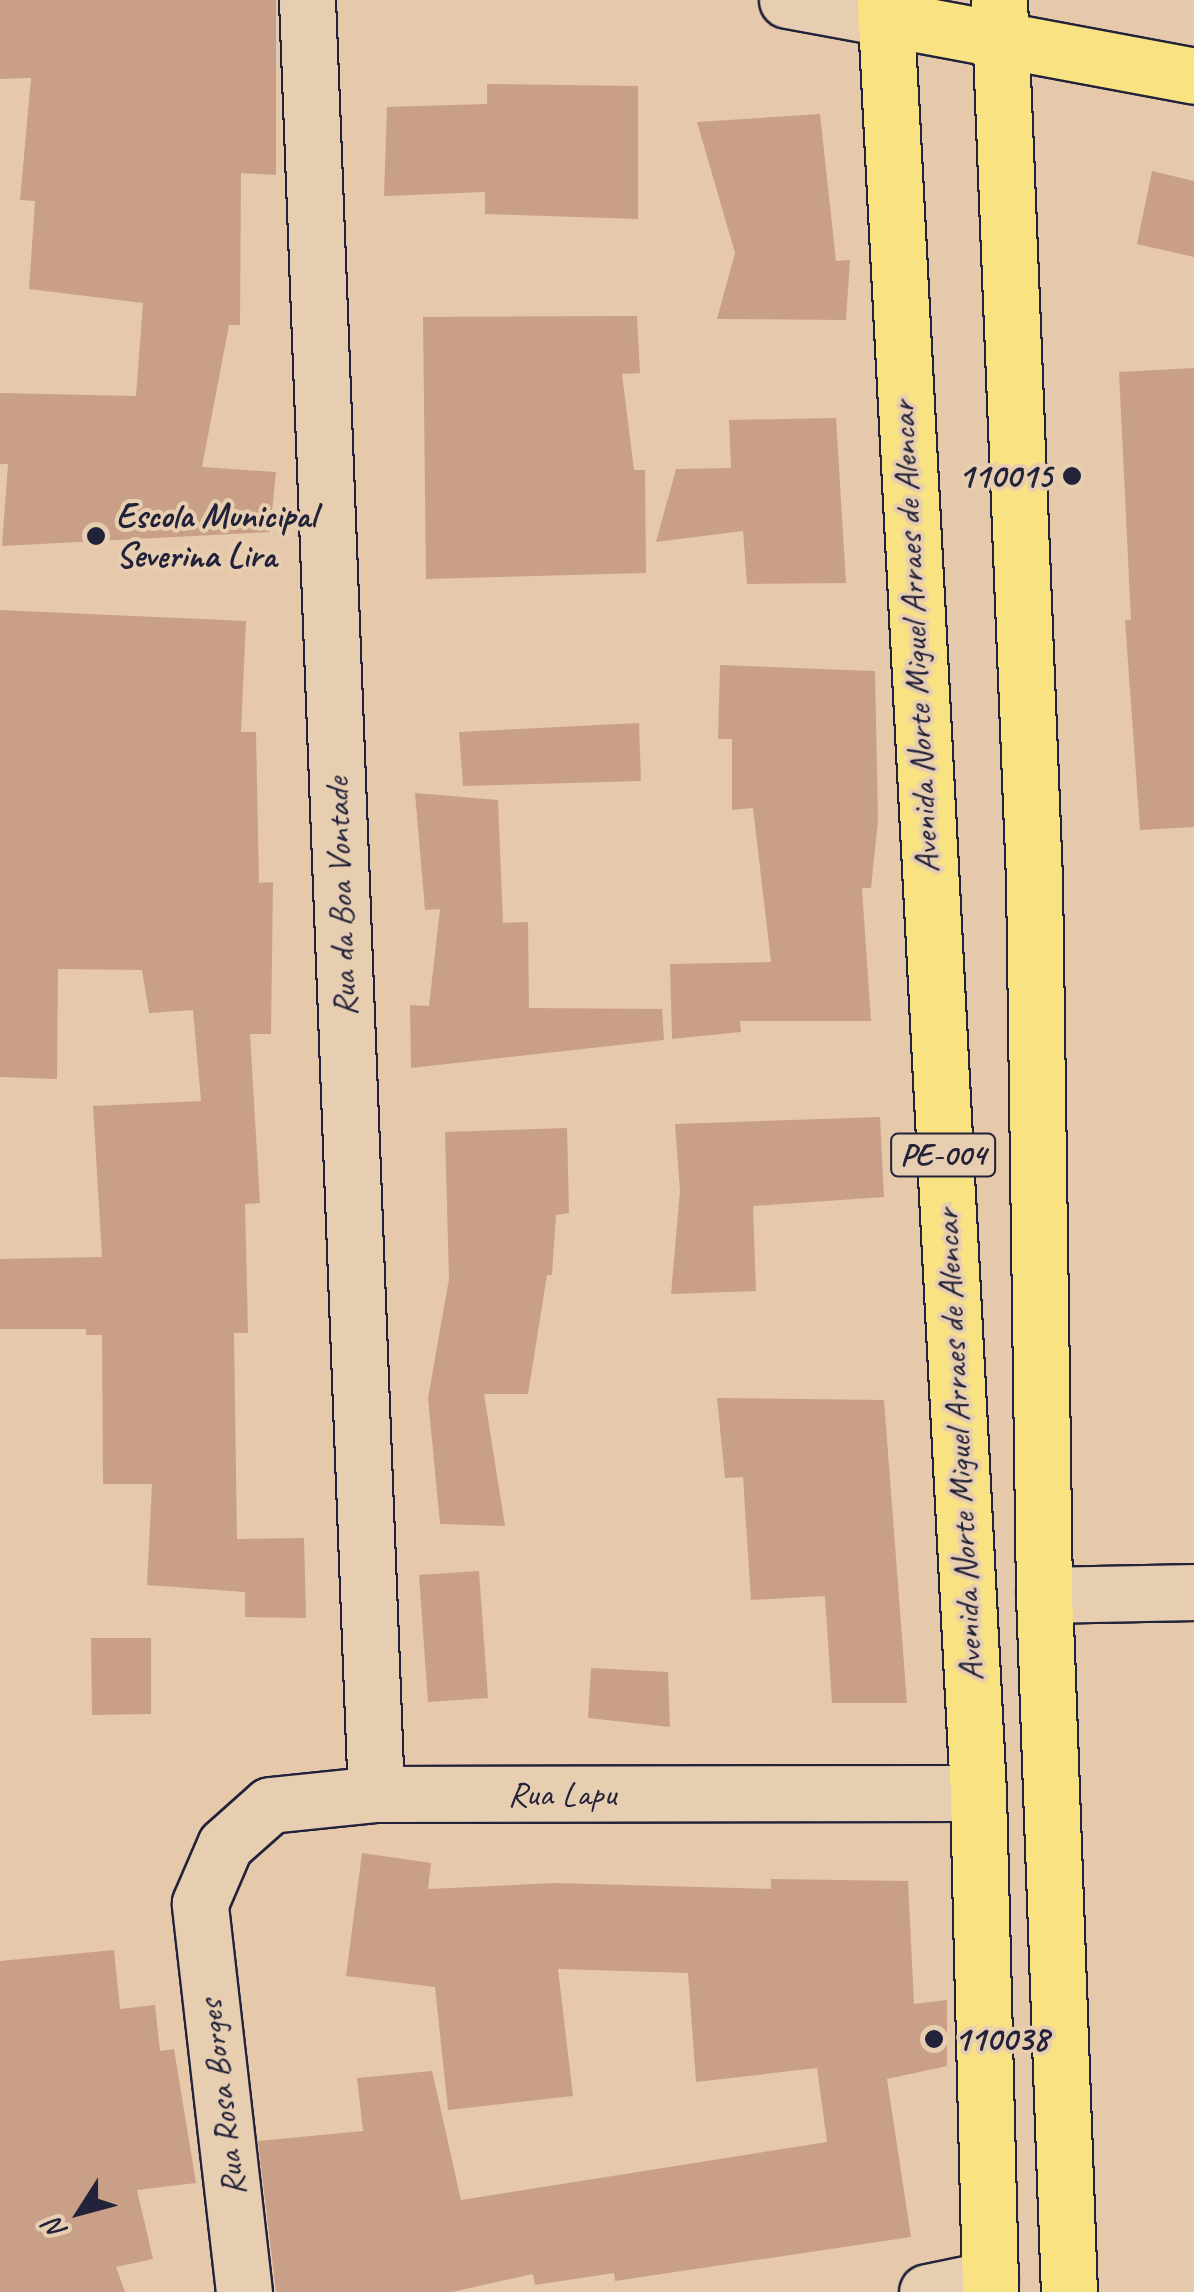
<!DOCTYPE html>
<html>
<head>
<meta charset="utf-8">
<style>
  body { margin:0 }
  #map { position:relative; width:1194px; height:2292px; overflow:hidden; background:#e6c8aa; font-family:Caveat,sans-serif }
  div>[style] { position:absolute }
  .building>* { inset:0; background:#c9a087 }
  .roads { filter:drop-shadow(2px 0 #22223b) drop-shadow(-2px 0 #22223b) drop-shadow(0 2px #22223b) drop-shadow(0 -2px #22223b) }
  .street>* { height:55px; margin:-27.5px; padding:0 27.5px; transform-origin:27.5px; border-radius:27.5px; background:#e8ceb0 }
  .secondary>* { height:55px; margin:-27.5px; padding:0 27.5px; transform-origin:27.5px; border-radius:27.5px; background:#e8ceb0 }
  .primary>* { height:55px; margin:-27.5px; padding:0 27.5px; transform-origin:27.5px; border-radius:27.5px; background:#f8e281 }
  .dots>* { width:28px; height:28px; translate:-50% -50%; box-sizing:border-box; border:5px solid #e8ceb0; border-radius:50% }
  span { translate:-50% -50%; white-space:nowrap; text-align:center; line-height:1.15; -webkit-text-stroke:8px #e8ceb0; paint-order:stroke }
  .shield-label span { padding:2px 8px; background:#e8ceb0; border:2px solid; border-radius:8px; -webkit-text-stroke-width:0 }
  .shield-label { font-size:32px; color:#22223b; font-weight:700 }
  .poi-label { font-size:35px; color:#22223b; font-weight:700 }
  .right { translate:-100% -50%; text-align:right }
  .left { translate:0 -50%; text-align:left }
  .street-label { font-size:35px; color:#22223b }
  .north { position:absolute; left:30px; top:2162px; width:100px; height:100px; -webkit-text-stroke:8px #e8ceb0; paint-order:stroke; rotate:234deg; font-size:28px; font-weight:700; line-height:40px; text-align:center; color:#22223b }
  .north::after { content:''; display:block; margin:auto; width:35px; height:45px; background:#22223b; clip-path:polygon(50% 0,100% 100%,50% 72%,0 100%) }
</style>
</head>
<body>
<div id="map">
  <div class="building">
    <div style="clip-path:polygon(0 0,276px 0,276px 175px,241px 173px,240px 325px,229px 325px,202px 467px,276px 472px,270px 532px,2px 546px,8px 464px,0 464px,0 393px,136px 396px,143px 303px,29px 289px,35px 201px,20px 200px,31px 78px,0 79px)"></div>
    <div style="clip-path:polygon(487px 84px,638px 86px,638px 219px,485px 214px,485px 192px,384px 196px,387px 107px,487px 104px)"></div>
    <div style="clip-path:polygon(820px 114px,836px 261px,850px 260px,846px 320px,717px 319px,735px 253px,697px 122px)"></div>
    <div style="clip-path:polygon(1152px 171px,1194px 181px,1194px 257px,1137px 244px)"></div>
    <div style="clip-path:polygon(637px 316px,640px 373px,622px 374px,634px 470px,645px 470px,646px 573px,426px 579px,423px 317px)"></div>
    <div style="clip-path:polygon(1194px 368px,1194px 827px,1140px 830px,1125px 620px,1131px 620px,1119px 372px)"></div>
    <div style="clip-path:polygon(836px 418px,846px 583px,747px 584px,743px 531px,656px 542px,676px 469px,731px 468px,729px 420px)"></div>
    <div style="clip-path:polygon(0 610px,246px 621px,241px 732px,256px 732px,259px 883px,273px 882px,271px 1034px,250px 1034px,260px 1203px,245px 1204px,248px 1333px,234px 1333px,237px 1539px,304px 1538px,306px 1618px,245px 1617px,245px 1592px,147px 1585px,152px 1484px,103px 1484px,102px 1335px,86px 1335px,86px 1329px,0 1329px,0 1259px,102px 1257px,93px 1106px,201px 1101px,193px 1010px,149px 1013px,142px 970px,58px 969px,57px 1079px,0 1077px)"></div>
    <div style="clip-path:polygon(720px 665px,875px 671px,878px 820px,871px 888px,862px 888px,871px 1021px,740px 1021px,741px 1032px,672px 1039px,670px 964px,771px 962px,753px 808px,732px 810px,732px 739px,718px 739px)"></div>
    <div style="clip-path:polygon(639px 723px,641px 781px,463px 786px,459px 732px)"></div>
    <div style="clip-path:polygon(415px 793px,498px 800px,503px 923px,528px 922px,529px 1008px,662px 1009px,664px 1040px,411px 1068px,410px 1005px,429px 1006px,440px 909px,425px 910px)"></div>
    <div style="clip-path:polygon(880px 1117px,884px 1197px,753px 1206px,756px 1291px,671px 1294px,680px 1191px,675px 1124px)"></div>
    <div style="clip-path:polygon(567px 1128px,569px 1213px,556px 1215px,552px 1275px,547px 1275px,528px 1394px,484px 1394px,505px 1526px,440px 1524px,428px 1398px,449px 1279px,445px 1132px)"></div>
    <div style="clip-path:polygon(717px 1398px,884px 1400px,907px 1703px,832px 1703px,825px 1596px,751px 1600px,743px 1477px,725px 1478px)"></div>
    <div style="clip-path:polygon(479px 1571px,488px 1698px,428px 1702px,419px 1575px)"></div>
    <div style="clip-path:polygon(91px 1638px,151px 1638px,151px 1714px,92px 1715px)"></div>
    <div style="clip-path:polygon(591px 1668px,668px 1672px,670px 1727px,588px 1718px)"></div>
    <div style="clip-path:polygon(362px 1853px,431px 1863px,428px 1889px,555px 1883px,771px 1889px,771px 1879px,908px 1881px,914px 2004px,947px 2000px,947px 2066px,887px 2079px,911px 2237px,615px 2281px,614px 2273px,535px 2285px,533px 2274px,452px 2292px,276px 2292px,258px 2141px,363px 2131px,357px 2078px,432px 2071px,461px 2200px,827px 2142px,817px 2068px,696px 2082px,688px 1973px,558px 1969px,573px 2096px,448px 2110px,435px 1987px,346px 1976px)"></div>
    <div style="clip-path:polygon(114px 1950px,120px 2009px,155px 2005px,160px 2051px,174px 2049px,196px 2183px,137px 2190px,153px 2259px,116px 2267px,125px 2292px,0 2292px,0 1961px)"></div>
  </div>
  <div class="roads">
    <div class="street">
      <div style="left:307px;top:0;width:1795px;rotate:87.8deg"></div>
      <div style="left:1044px;top:1595px;width:150px;rotate:-1.1deg"></div>
      <div style="left:244px;top:2292px;width:391px;rotate:-96.5deg"></div>
      <div style="left:200px;top:1903px;width:63px;rotate:-66.7deg"></div>
      <div style="left:225px;top:1845px;width:60px;rotate:-41.6deg"></div>
      <div style="left:270px;top:1805px;width:107px;rotate:-5.9deg"></div>
      <div style="left:376px;top:1794px;width:602px;rotate:-0.1deg"></div>
      <div style="left:927px;top:2292px;width:64px;rotate:-11.7deg"></div>
    </div>
    <div class="secondary">
      <div style="left:787px;top:0;width:100px;rotate:10.4deg"></div>
    </div>
    <div class="primary">
      <div style="left:885px;top:0;width:1795px;rotate:87.03deg"></div>
      <div style="left:978px;top:1793px;width:499px;rotate:88.6deg"></div>
      <div style="left:999px;top:0;width:880px;rotate:87.72deg"></div>
      <div style="left:1034px;top:879px;width:716px;rotate:89.2deg"></div>
      <div style="left:1044px;top:1595px;width:697px;rotate:87.95deg"></div>
      <div style="left:885px;top:18px;width:314px;rotate:10.6deg"></div>
    </div>
  </div>
  <div class="dots">
    <div style="left:1072px;top:476px;background:#22223b"></div>
    <div style="left:96px;top:536px;background:#22223b"></div>
    <div style="left:934px;top:2039px;background:#22223b"></div>
  </div>
  <div class="shield-label">
    <span style="left:943px;top:1155px">PE-004</span>
  </div>
  <div class="poi-label">
    <span class="right" style="left:1052px;top:476px">110015</span>
    <span class="left" style="left:116px;top:536px">Escola Municipal<br>Severina Lira</span>
    <span class="left" style="left:954px;top:2039px">110038</span>
  </div>
  <div class="street-label">
    <span style="left:915px;top:637px;rotate:-93deg">Avenida Norte Miguel Arraes de Alencar</span>
    <span style="left:341px;top:897px;rotate:-92deg">Rua da Boa Vontade</span>
    <span style="left:959px;top:1445px;rotate:-93deg">Avenida Norte Miguel Arraes de Alencar</span>
    <span style="left:562px;top:1794px">Rua Lapu</span>
    <span style="left:222px;top:2098px;rotate:-97deg">Rua Rosa Borges</span>
  </div>
  <div class="north">N</div>
</div>
</body>
</html>
